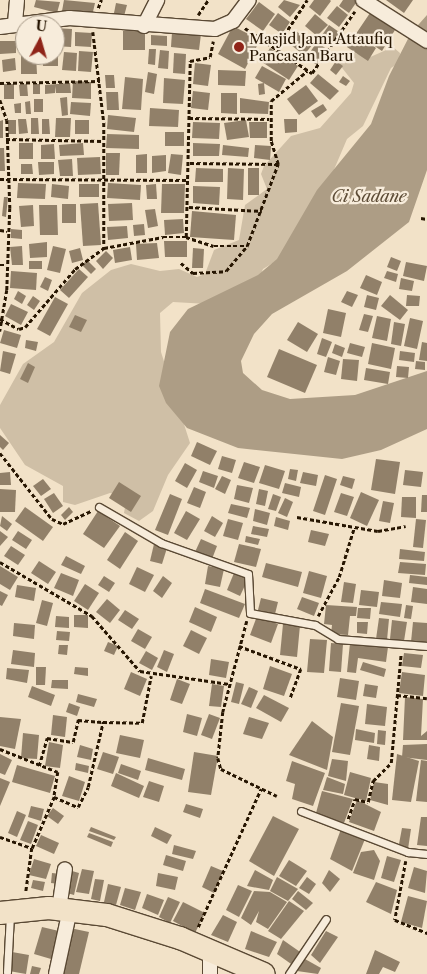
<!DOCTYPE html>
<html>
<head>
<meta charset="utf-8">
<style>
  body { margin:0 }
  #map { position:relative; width:427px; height:974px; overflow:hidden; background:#f2e2c8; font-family:"Libre Caslon Text",serif }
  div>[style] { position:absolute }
  .green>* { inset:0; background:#cfbfa6 }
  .water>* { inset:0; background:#ad9d85 }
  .building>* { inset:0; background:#918069 }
  .path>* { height:2.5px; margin-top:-1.25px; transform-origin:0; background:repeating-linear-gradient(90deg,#271602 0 4px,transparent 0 6.5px) }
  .roads { filter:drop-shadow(1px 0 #5a4934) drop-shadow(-1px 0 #5a4934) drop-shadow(0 1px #5a4934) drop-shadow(0 -1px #5a4934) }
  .service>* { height:7px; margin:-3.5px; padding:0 3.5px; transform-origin:3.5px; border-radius:3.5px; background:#f7ecdb }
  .minor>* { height:14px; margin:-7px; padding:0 7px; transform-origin:7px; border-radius:7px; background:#f7ecdb }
  .primary>* { height:22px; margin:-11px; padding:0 11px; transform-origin:11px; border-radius:11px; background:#f2e2c8 }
  .dots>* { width:14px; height:14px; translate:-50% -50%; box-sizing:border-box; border:2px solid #f7ecdb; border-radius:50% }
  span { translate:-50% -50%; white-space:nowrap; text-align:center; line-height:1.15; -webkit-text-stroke:4.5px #f7ecdb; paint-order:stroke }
  .poi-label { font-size:15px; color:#271602 }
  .left { translate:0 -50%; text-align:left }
  .water-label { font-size:16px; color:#5d4c36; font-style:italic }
  .north { position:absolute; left:15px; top:15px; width:50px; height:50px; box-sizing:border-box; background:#f7ecdb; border:1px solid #a49684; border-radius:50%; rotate:6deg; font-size:14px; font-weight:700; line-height:20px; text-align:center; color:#271602 }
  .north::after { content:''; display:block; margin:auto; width:18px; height:22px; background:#8f2418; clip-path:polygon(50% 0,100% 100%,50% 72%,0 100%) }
</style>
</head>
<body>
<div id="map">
  <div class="green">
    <div style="clip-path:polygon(393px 47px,400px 53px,399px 63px,391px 68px,363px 126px,347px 139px,313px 219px,294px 250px,263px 269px,256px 286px,208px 304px,173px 302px,160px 313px,161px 352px,190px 443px,168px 475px,153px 511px,139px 521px,124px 513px,127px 496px,110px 493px,75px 505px,63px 502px,63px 486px,25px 465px,0 428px,0 405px,23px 364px,54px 342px,82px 293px,111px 270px,131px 264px,160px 271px,179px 269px,197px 277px,205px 274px,214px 250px,239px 240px,245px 205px,267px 189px,261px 174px,264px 166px,291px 136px,320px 128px,351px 93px,354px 83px,339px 64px,341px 55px,350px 51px,368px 58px)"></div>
  </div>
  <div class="water">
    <div style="clip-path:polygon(427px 15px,427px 170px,409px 222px,347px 271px,272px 314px,254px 334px,241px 361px,243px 373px,262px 390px,290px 399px,355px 395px,427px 371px,427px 429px,381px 450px,342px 459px,238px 448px,187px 428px,166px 403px,159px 386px,170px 332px,188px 309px,258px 275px,277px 259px,317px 190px,371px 124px,389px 76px,411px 33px)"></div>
  </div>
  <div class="building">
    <div style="clip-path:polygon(36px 0,60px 2px,57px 13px,34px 7px)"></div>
    <div style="clip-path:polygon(64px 0,95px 3px,92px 16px,62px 11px)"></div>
    <div style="clip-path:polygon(284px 0,300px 5px,290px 17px,278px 7px)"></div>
    <div style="clip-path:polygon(314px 0,330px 0,331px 1px,320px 16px,309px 7px)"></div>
    <div style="clip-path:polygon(343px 0,358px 0,349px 13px,339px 6px)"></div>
    <div style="clip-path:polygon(386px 0,413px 0,404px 13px)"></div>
    <div style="clip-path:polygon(259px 2px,275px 14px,263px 31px,246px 19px)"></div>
    <div style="clip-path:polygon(116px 3px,127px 5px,123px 20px,113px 18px)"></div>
    <div style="clip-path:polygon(337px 6px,348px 15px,339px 27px,327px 18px)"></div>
    <div style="clip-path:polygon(278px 13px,290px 22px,282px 34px,269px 25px)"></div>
    <div style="clip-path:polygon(370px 13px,395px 30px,382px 51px,367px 41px,376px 48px,368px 61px,347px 47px)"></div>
    <div style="clip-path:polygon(315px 14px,328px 25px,317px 36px,305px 26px)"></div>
    <div style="clip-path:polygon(329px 25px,339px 32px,331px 45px,320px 38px)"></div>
    <div style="clip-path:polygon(233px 26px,260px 40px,245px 69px,218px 54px)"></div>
    <div style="clip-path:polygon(55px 28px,72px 29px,71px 47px,55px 46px)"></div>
    <div style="clip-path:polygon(123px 31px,145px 31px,145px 50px,123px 50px)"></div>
    <div style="clip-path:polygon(296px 31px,313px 44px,304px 55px,287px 42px)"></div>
    <div style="clip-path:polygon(75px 32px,92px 33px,91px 47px,75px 46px)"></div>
    <div style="clip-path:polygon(172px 32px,201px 34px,199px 50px,171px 47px)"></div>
    <div style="clip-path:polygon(151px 35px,167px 36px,167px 46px,151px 45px)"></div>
    <div style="clip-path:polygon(0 41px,16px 41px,16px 53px,0 54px)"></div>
    <div style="clip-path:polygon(317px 42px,328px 50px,317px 65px,306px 58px)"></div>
    <div style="clip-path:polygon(270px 48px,298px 66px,289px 80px,262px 62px)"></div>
    <div style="clip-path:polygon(21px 49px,25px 55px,36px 55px,37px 74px,21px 74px)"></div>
    <div style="clip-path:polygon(149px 49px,156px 49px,155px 65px,148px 64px)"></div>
    <div style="clip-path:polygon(160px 50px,169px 51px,168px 69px,158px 68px)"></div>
    <div style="clip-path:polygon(79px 51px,93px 52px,91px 72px,78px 71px)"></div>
    <div style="clip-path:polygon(64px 52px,77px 53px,76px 71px,62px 70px)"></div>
    <div style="clip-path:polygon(58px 53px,58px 66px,43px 66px,42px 55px)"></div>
    <div style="clip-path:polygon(174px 53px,186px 54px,185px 74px,173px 73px)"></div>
    <div style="clip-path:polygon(15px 58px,16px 70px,3px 72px,2px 60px)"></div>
    <div style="clip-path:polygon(336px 61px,343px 66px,336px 75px,330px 70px)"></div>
    <div style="clip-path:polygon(195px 63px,211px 65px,208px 86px,193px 84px)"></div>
    <div style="clip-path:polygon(262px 66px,286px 79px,279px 92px,255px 78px)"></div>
    <div style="clip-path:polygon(218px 70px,246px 71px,245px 86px,218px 85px)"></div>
    <div style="clip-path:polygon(148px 72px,157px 74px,154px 94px,145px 92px)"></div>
    <div style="clip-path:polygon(318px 74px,339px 91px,330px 100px,310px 83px)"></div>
    <div style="clip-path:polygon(105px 75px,114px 75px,115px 88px,106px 88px)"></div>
    <div style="clip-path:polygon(343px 76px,350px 81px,346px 86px,339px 82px)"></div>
    <div style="clip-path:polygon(125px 77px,143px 79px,141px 110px,122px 109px)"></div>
    <div style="clip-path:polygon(164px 78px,185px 80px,183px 104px,163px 103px)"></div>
    <div style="clip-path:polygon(73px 81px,91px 82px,91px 99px,72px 98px)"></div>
    <div style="clip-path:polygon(70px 83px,71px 93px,56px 93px,55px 86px,55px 93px,45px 94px,45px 85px)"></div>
    <div style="clip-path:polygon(264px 83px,265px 94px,259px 95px,258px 84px)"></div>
    <div style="clip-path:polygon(4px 84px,14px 84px,14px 99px,4px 99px)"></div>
    <div style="clip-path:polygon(27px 84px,28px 96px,20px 96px,19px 85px)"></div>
    <div style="clip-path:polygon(33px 84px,40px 84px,40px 94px,33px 94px)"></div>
    <div style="clip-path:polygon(306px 85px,318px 101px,299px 115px,287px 99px)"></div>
    <div style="clip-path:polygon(193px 91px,210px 93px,208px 110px,191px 108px)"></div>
    <div style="clip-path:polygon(106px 92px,118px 92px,119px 110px,107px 110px)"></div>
    <div style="clip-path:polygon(221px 93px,237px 93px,237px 114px,221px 113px)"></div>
    <div style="clip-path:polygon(67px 97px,68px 115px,62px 116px,60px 98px)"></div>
    <div style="clip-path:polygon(240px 98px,269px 102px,268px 114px,240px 113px)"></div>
    <div style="clip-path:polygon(34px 99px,43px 99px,43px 112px,34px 112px)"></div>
    <div style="clip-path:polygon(30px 101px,31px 114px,26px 114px,25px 102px)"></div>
    <div style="clip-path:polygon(71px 102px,91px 103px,90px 116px,70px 114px)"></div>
    <div style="clip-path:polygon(21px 103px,21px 113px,15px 113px,14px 104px)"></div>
    <div style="clip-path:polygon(323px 104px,327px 110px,316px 118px,311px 111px)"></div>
    <div style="clip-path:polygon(150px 108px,179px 110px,178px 127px,149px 126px)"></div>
    <div style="clip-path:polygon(108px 115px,136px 118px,134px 132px,107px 129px)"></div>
    <div style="clip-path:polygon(31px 118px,38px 118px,39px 134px,31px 134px)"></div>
    <div style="clip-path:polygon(56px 118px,71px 118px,70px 137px,55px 137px)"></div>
    <div style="clip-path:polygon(18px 119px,26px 119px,28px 133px,19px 134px)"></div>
    <div style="clip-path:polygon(42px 119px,49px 119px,50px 134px,42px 134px)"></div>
    <div style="clip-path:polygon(284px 119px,297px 119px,297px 132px,285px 133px)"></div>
    <div style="clip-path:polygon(3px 120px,3px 138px,0 138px,0 121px)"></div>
    <div style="clip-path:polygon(8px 120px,16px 120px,16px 134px,8px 134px)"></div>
    <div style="clip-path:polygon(75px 120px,89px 120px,89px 134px,75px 134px)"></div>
    <div style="clip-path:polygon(246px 120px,249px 137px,227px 140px,224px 123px)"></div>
    <div style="clip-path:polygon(193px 122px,220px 123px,219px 139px,192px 138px)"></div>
    <div style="clip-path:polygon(249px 122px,267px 122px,267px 138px,250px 138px)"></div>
    <div style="clip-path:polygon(165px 132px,184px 132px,184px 146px,165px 146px)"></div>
    <div style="clip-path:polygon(107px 134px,139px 135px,139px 149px,106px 148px)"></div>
    <div style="clip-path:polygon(19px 143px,33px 143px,33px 159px,19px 159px)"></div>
    <div style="clip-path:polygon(83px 143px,84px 155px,60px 156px,59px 145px)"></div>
    <div style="clip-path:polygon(193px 143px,220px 144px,219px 156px,193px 156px)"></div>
    <div style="clip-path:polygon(54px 144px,55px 159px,41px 159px,41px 145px)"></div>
    <div style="clip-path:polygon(223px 145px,249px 148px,248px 157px,222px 155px)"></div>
    <div style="clip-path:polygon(255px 145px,271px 146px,270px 160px,254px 158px)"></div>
    <div style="clip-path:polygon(0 148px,4px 148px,5px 171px,0 171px)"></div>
    <div style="clip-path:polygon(106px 153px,120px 153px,119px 175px,106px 175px)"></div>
    <div style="clip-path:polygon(147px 154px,147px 173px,136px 173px,136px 155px)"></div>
    <div style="clip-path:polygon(171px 154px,183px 155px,181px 175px,168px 173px)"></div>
    <div style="clip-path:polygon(166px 155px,166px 171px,152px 173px,152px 156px)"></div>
    <div style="clip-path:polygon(100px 157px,101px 174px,78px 175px,77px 158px)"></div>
    <div style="clip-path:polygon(72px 159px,73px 176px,60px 176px,58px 160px)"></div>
    <div style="clip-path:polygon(38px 162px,54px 162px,54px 174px,39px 175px)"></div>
    <div style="clip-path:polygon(21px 164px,32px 164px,33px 174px,21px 174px)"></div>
    <div style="clip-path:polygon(196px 168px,223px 169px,223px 182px,195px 182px)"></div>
    <div style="clip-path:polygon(228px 168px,244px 169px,243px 200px,227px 199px)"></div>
    <div style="clip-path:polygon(248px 168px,259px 168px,259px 195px,248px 195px)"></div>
    <div style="clip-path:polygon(18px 183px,46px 184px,45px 199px,17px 198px)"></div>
    <div style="clip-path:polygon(108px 183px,141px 185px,140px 200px,107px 198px)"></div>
    <div style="clip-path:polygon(52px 184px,69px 186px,68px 199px,51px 197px)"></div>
    <div style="clip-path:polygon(79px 184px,99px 184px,99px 197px,79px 197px)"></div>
    <div style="clip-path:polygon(156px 184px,157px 199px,147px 199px,146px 185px)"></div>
    <div style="clip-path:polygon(162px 184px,185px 184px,184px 213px,161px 213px)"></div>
    <div style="clip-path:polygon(193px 186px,220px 187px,219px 205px,193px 203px)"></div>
    <div style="clip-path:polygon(4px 197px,8px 197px,6px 217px,2px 216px)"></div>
    <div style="clip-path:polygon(98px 203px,101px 245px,83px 246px,80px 204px)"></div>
    <div style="clip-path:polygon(132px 203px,133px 220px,109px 221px,108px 204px)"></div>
    <div style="clip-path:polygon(62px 204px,76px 204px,76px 223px,62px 223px)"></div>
    <div style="clip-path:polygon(33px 205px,34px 226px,21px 227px,19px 206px)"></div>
    <div style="clip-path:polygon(39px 205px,57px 205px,58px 235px,40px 235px)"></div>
    <div style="clip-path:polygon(155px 209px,158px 226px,148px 228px,145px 210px)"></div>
    <div style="clip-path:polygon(192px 211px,236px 215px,234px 240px,190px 237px)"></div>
    <div style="clip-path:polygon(183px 219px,184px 233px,165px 235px,164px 220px)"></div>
    <div style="clip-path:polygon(144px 224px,145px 235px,134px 236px,133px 225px)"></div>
    <div style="clip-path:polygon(127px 226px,128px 238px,108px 240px,107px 227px)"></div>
    <div style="clip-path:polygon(11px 229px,22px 230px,22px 239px,11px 238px)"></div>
    <div style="clip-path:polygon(164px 241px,187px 241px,187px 257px,165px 257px)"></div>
    <div style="clip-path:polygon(47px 242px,47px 257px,30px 258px,29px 244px)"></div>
    <div style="clip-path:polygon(157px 243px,159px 258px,137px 260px,136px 244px)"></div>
    <div style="clip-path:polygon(22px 246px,23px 265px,12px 265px,10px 247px)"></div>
    <div style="clip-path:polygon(53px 246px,66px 249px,60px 273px,47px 270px)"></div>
    <div style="clip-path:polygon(130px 247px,132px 260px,115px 263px,113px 250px)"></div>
    <div style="clip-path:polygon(80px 248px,83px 260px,72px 263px,69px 251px)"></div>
    <div style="clip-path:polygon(193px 248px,204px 249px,203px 268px,192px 268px)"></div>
    <div style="clip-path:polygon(106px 251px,113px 258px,103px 269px,96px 261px)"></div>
    <div style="clip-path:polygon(391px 257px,401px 261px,397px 271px,387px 267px)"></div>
    <div style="clip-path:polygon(87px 260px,96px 269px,91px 274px,82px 265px)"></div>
    <div style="clip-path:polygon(29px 261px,42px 261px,42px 269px,29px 269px)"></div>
    <div style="clip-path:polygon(406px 262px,427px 266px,424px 281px,403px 276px)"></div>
    <div style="clip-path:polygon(79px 269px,88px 277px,69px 298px,60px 290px)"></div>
    <div style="clip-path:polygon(11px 271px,37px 273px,36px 290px,10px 288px)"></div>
    <div style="clip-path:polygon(387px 271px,398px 274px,396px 282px,384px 278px)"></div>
    <div style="clip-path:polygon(366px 275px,382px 282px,377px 295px,360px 288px)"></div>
    <div style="clip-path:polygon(45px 277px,52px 280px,48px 291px,40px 287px)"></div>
    <div style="clip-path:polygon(401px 278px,414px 281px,412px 291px,399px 289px)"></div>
    <div style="clip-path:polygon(18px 291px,26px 296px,22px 304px,14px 299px)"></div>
    <div style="clip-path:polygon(347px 291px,358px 295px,352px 307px,341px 302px)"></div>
    <div style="clip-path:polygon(367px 295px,379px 298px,376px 310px,364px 307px)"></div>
    <div style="clip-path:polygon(390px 295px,408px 310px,400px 320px,381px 306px)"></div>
    <div style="clip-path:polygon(407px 295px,420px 296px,419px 306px,406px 306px)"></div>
    <div style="clip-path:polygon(33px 296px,40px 301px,34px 310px,27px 305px)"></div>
    <div style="clip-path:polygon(55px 297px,68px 304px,50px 336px,37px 329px)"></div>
    <div style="clip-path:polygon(11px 304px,28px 312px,21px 325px,5px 316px)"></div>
    <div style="clip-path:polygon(328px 309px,346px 313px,341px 337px,323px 333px)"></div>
    <div style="clip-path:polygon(364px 314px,373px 316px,368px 332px,359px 330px)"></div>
    <div style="clip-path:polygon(75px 315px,87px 320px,81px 332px,69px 327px)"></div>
    <div style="clip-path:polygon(377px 316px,391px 319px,387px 341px,372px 338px)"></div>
    <div style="clip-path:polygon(410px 318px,423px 321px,417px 349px,404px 346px)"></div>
    <div style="clip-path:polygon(298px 322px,318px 334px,307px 352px,287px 340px)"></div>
    <div style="clip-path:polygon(394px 322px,405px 324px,401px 346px,391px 344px)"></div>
    <div style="clip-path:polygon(4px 330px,21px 335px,17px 348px,0 343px)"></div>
    <div style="clip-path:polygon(322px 338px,332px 342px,326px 357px,317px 354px)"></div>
    <div style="clip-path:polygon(26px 340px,38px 342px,36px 351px,25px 348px)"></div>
    <div style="clip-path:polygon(422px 342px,427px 343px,427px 361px,419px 360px)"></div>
    <div style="clip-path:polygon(350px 343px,365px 347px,362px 357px,347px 353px)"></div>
    <div style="clip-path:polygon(372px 343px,395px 348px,391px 369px,368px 364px)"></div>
    <div style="clip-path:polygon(335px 344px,345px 348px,342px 357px,332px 353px)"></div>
    <div style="clip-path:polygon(279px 349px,317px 365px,305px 393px,267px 377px)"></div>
    <div style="clip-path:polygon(3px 351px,16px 354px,10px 374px,0 371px)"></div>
    <div style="clip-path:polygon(400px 351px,415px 353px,414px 362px,399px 360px)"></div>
    <div style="clip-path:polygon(328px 357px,340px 361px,336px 375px,324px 372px)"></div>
    <div style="clip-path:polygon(343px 359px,359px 360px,357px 381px,341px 379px)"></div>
    <div style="clip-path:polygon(416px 361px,425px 362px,425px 370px,415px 369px)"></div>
    <div style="clip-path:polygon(28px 363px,35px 367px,28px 383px,20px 379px)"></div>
    <div style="clip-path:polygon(397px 366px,409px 367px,408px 378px,396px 377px)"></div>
    <div style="clip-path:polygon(366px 368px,390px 372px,388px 384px,364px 380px)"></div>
    <div style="clip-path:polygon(0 435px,9px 443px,3px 450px,0 447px)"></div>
    <div style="clip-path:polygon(197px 442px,217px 451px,210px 465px,191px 456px)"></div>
    <div style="clip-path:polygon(222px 456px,236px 460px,232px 473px,218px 469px)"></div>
    <div style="clip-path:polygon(376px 459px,400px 462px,395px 494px,371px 490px)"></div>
    <div style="clip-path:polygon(244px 462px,260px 467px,254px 483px,238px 478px)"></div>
    <div style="clip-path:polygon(185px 463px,197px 470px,187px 488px,175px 481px)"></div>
    <div style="clip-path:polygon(265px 465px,285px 471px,279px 489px,259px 483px)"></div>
    <div style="clip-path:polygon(290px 469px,298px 470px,296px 481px,288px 479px)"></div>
    <div style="clip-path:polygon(405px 470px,423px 472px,421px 487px,403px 485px)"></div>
    <div style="clip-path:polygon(203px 471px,218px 476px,214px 488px,199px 482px)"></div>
    <div style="clip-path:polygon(10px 472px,11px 485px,0 485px,0 473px)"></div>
    <div style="clip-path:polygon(303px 472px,318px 475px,316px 486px,300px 483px)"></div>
    <div style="clip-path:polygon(325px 475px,337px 479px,325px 515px,313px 511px)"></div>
    <div style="clip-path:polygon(222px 476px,231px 480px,225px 494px,215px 489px)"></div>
    <div style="clip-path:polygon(343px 476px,355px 479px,352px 489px,340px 485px)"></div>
    <div style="clip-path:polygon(43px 479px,51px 489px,41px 496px,33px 486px)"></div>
    <div style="clip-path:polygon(119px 482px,141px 496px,131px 512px,109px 498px)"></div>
    <div style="clip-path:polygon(285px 483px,301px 487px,299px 497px,282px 493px)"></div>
    <div style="clip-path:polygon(237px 485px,253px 488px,249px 503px,234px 499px)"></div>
    <div style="clip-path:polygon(194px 487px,206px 492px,200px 508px,187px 503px)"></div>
    <div style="clip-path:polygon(0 489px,16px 490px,15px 512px,0 512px)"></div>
    <div style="clip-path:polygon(259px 489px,268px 491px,265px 506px,256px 504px)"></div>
    <div style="clip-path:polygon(361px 492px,379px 500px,367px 526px,350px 518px)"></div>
    <div style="clip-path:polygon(54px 493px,63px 506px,53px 513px,44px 499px)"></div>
    <div style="clip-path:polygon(341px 493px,354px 497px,347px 516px,334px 512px)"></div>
    <div style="clip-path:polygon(170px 494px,182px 499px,168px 535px,155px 530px)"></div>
    <div style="clip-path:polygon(273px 494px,281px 497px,276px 511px,268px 509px)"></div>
    <div style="clip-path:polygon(422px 495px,427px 495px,427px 512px,421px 512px)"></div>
    <div style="clip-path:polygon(402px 497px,416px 497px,416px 518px,401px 517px)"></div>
    <div style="clip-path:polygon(285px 498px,293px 502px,287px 517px,278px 513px)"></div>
    <div style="clip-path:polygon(383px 501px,394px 503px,390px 523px,379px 521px)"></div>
    <div style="clip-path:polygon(231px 504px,250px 508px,247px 518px,228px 513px)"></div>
    <div style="clip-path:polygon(25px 507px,53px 527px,43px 541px,15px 521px)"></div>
    <div style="clip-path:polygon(69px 507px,73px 512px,65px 520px,61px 515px)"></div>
    <div style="clip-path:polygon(255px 509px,270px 513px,267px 525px,253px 521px)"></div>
    <div style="clip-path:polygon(98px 511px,120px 526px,104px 548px,83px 534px)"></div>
    <div style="clip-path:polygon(186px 511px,200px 519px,187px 540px,174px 533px)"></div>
    <div style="clip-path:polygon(2px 516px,12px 524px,7px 531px,0 526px)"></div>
    <div style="clip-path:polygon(212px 516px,223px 523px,215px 537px,204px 531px)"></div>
    <div style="clip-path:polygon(276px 517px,290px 521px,288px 530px,274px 526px)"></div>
    <div style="clip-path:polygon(228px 519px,243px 523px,238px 540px,223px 536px)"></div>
    <div style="clip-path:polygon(416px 519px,426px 520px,423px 548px,413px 547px)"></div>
    <div style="clip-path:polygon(253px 526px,269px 529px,267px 537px,251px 534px)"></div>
    <div style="clip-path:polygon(311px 530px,329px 534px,325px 546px,308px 542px)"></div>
    <div style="clip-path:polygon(0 531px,8px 537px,0 546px)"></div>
    <div style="clip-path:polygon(18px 531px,32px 540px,26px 549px,12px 540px)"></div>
    <div style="clip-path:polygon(125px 532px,138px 541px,120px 569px,107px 560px)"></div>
    <div style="clip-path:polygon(246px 536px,260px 539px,258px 545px,245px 542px)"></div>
    <div style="clip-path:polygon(201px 539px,217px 546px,212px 559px,195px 552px)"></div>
    <div style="clip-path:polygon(154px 544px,167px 548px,162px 564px,150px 561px)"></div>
    <div style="clip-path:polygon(239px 544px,261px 549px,256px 567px,234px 562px)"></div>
    <div style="clip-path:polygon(11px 546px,25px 555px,18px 565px,4px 556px)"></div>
    <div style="clip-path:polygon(400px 549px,425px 552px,424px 561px,399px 559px)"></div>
    <div style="clip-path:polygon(66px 556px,85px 566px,81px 574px,61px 565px)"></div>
    <div style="clip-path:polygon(39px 561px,56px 572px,48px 584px,31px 573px)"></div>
    <div style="clip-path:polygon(400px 562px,426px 564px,425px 575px,398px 573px)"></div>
    <div style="clip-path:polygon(266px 563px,302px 572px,298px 587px,262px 577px)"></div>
    <div style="clip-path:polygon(0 566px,18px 577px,10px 590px,0 584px)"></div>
    <div style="clip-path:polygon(208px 566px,224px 569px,220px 587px,205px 584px)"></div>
    <div style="clip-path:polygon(137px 567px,154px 575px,145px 592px,129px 584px)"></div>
    <div style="clip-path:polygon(309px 571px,327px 576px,321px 598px,303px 593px)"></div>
    <div style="clip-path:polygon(61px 573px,79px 580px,73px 596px,54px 588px)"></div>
    <div style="clip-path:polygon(234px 573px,248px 579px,240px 596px,227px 590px)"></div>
    <div style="clip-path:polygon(410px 575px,427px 577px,427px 585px,409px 583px)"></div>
    <div style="clip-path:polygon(104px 576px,115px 583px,109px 592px,98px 585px)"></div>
    <div style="clip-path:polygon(163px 576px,172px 583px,162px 598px,153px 591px)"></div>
    <div style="clip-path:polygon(384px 580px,402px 583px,400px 598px,382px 596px)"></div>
    <div style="clip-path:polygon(344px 582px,356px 584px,353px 603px,341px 602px)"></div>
    <div style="clip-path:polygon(85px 584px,99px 593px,88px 610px,74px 601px)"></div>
    <div style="clip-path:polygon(17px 585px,36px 588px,34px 601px,15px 597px)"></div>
    <div style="clip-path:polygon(413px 587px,427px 589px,427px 604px,411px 602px)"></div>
    <div style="clip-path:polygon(205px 589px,245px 604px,239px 618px,200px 603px)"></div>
    <div style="clip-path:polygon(361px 590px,379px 592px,377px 607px,359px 605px)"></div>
    <div style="clip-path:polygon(0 591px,8px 595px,2px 606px,0 605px)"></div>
    <div style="clip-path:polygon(302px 597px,319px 603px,314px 616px,297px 609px)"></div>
    <div style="clip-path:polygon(261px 598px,278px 602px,275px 614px,258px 610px)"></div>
    <div style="clip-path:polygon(107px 599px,120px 610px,110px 623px,96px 612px)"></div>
    <div style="clip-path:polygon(42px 600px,53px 603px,47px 626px,36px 623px)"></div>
    <div style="clip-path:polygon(381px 602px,402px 604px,400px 617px,379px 614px)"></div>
    <div style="clip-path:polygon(326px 605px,357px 607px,356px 616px,350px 616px,348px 635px,331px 634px,332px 625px,324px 624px)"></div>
    <div style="clip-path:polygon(406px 605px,413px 606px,411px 619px,404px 618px)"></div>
    <div style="clip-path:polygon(195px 607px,217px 617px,211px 632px,189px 622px)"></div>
    <div style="clip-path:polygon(358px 608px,371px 608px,370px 619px,357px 618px)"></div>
    <div style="clip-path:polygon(125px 610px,139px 619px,132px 629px,118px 620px)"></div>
    <div style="clip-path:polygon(74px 615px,88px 615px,88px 628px,74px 627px)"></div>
    <div style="clip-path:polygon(56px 616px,69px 617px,69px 628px,55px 627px)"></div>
    <div style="clip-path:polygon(257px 616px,278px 624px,271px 643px,250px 635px)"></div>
    <div style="clip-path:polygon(379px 618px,389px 619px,387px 640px,376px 639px)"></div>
    <div style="clip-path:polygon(392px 620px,407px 622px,404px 641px,390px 639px)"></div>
    <div style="clip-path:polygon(357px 622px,368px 622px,367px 634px,357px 633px)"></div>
    <div style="clip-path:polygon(413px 622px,427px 623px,427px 643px,411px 642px)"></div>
    <div style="clip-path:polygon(14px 623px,35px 625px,34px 639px,13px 636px)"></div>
    <div style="clip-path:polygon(283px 624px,300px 625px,297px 657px,280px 655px)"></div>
    <div style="clip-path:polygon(138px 629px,152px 637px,145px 649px,131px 641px)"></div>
    <div style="clip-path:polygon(191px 630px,207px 638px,199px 654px,183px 646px)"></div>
    <div style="clip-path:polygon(57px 631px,70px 632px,69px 641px,56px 640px)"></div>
    <div style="clip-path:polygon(310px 639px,327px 640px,324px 673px,307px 672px)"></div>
    <div style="clip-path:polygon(108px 642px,118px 646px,114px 655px,104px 651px)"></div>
    <div style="clip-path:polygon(331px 643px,343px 644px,341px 672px,329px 671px)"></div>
    <div style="clip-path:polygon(350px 643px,388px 647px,386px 662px,358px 658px,356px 673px,347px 672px)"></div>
    <div style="clip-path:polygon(59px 645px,68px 645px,67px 655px,58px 654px)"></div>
    <div style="clip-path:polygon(13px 650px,35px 653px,34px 667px,11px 664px)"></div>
    <div style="clip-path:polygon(164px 650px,174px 654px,167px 672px,157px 667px)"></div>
    <div style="clip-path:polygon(146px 651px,158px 658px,152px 670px,139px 663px)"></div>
    <div style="clip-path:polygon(404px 653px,423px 655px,421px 668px,402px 666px)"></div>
    <div style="clip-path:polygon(211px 659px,229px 662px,226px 678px,209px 675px)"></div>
    <div style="clip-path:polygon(363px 662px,386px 669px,384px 677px,360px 670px)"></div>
    <div style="clip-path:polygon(270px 666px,292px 674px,284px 696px,263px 689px)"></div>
    <div style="clip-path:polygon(36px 667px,46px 667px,45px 685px,36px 685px)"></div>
    <div style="clip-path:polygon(75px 667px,88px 668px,88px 676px,74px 674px)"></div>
    <div style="clip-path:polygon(7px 668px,29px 670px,27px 683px,6px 679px)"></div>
    <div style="clip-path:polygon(131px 672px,147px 679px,140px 696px,124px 689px)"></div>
    <div style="clip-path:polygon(402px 672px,425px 675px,423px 696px,399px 693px)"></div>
    <div style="clip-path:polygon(340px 678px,359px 681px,356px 700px,337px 697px)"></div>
    <div style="clip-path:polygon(177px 679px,190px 684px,182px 704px,170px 700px)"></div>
    <div style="clip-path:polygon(52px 680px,68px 680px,68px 689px,51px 688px)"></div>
    <div style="clip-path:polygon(236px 682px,244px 684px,239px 704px,231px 702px)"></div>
    <div style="clip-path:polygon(212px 684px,224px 686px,221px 707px,209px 706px)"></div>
    <div style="clip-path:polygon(365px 684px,378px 686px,376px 698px,363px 696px)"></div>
    <div style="clip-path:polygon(32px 686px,55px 695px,51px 706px,28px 697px)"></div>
    <div style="clip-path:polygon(249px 687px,258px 691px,251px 708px,241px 704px)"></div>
    <div style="clip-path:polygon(78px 694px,97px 699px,94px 707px,76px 702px)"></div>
    <div style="clip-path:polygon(264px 695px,289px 708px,281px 722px,256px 708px)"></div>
    <div style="clip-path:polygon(405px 697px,423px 699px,421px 736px,427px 731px,427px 740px,403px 740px)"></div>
    <div style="clip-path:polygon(69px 703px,80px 707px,77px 716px,66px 712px)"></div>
    <div style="clip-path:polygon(341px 703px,359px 706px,350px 755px,332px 752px)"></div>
    <div style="clip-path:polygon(367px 704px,387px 707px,385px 726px,365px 724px)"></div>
    <div style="clip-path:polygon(187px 714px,202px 718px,197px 736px,183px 732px)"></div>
    <div style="clip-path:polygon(209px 714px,220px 718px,212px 739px,201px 735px)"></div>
    <div style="clip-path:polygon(53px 715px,67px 717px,65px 737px,51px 735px)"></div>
    <div style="clip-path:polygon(0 717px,21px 719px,15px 749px,0 746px)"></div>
    <div style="clip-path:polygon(249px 717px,269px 723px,262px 739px,243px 734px)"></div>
    <div style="clip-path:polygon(312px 721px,333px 737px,327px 770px,289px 755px)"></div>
    <div style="clip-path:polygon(356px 729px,375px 733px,374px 743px,355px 740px)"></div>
    <div style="clip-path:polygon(378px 730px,386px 731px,385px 745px,377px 744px)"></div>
    <div style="clip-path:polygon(23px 733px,39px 735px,37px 759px,21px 758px)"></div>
    <div style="clip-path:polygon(120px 735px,144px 740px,140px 758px,116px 753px)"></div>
    <div style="clip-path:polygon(49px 742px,63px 745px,60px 768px,45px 766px)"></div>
    <div style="clip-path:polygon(427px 744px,427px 760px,402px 757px,403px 745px)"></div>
    <div style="clip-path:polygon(80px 745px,93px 749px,91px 760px,77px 757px)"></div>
    <div style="clip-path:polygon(369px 745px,380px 747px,379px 761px,367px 759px)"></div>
    <div style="clip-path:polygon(103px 752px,119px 757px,113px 774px,97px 769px)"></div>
    <div style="clip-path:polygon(194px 752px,218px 756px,211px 795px,188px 792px)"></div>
    <div style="clip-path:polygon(0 754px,12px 760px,5px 775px,0 773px)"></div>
    <div style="clip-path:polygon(397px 754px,419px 761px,411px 802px,392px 800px)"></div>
    <div style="clip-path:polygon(148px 758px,185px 769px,182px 780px,145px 770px)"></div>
    <div style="clip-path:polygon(332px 759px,348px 761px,346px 781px,328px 776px)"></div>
    <div style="clip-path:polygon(421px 760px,427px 761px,427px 802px,416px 801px)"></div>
    <div style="clip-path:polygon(292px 761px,325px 773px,313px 806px,292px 799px,295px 784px,286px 781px)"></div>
    <div style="clip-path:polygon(76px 763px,89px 766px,88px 773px,75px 770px)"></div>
    <div style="clip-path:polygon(121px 764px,141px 771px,138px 780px,118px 773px)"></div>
    <div style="clip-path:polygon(17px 765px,55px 776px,50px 793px,12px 782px)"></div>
    <div style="clip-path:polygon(350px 772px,371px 778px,366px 801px,344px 795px)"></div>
    <div style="clip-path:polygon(116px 773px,144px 786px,139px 798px,111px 786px)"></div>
    <div style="clip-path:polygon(69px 776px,85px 782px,79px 801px,62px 796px)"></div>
    <div style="clip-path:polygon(327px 777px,345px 784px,343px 794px,323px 790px)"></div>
    <div style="clip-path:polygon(0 778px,10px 782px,0 806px)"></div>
    <div style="clip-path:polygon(149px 781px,164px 786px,159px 802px,143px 797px)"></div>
    <div style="clip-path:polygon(374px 782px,388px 784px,388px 805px,370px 800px)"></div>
    <div style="clip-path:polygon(322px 791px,353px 799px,344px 823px,316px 813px)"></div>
    <div style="clip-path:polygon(357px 800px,381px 812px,374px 831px,349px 822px)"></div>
    <div style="clip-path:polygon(186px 804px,203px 809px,200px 818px,183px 812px)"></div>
    <div style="clip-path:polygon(31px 806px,44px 809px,41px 821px,28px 817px)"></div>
    <div style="clip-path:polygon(53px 808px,64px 816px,58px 824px,47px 816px)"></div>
    <div style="clip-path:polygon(17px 811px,26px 815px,17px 837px,8px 833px)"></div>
    <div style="clip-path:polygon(273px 816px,299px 829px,274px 876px,249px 861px)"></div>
    <div style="clip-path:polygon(421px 817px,427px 817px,427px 846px,417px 845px)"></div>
    <div style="clip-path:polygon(28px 821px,38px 825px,31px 844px,20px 840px)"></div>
    <div style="clip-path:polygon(91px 827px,116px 837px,114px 840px,89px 831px)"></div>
    <div style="clip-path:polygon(155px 827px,172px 835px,167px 844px,151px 836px)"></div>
    <div style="clip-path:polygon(402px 828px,411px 829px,408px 849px,399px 844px)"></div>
    <div style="clip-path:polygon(341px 829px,365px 839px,352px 871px,330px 859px)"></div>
    <div style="clip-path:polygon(89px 833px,113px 842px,111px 847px,87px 837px)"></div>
    <div style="clip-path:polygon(41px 835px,59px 843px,54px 854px,36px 846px)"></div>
    <div style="clip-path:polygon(174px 845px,196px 851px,193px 859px,172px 854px)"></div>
    <div style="clip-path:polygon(374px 850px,380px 861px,374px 880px,353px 873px,361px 852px)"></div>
    <div style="clip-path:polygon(166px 855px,186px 861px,183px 871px,163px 865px)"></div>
    <div style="clip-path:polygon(387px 856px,401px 860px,394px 882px,381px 878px)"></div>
    <div style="clip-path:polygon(34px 859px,51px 864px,46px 879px,29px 875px)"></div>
    <div style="clip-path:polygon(289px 860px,307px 871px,296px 886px,279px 876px)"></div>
    <div style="clip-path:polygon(211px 866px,223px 871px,214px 893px,202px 887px)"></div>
    <div style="clip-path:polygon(414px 867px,427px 871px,425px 893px,408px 888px)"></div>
    <div style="clip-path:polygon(82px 869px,94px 871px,89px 894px,76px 892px)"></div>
    <div style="clip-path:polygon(255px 870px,273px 880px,269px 890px,247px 886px)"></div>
    <div style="clip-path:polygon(329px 870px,340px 879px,330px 892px,322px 883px)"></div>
    <div style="clip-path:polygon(72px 871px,79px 873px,74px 895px,67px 893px)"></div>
    <div style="clip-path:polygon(52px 873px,61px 874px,59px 884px,51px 883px)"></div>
    <div style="clip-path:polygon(158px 873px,178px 877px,175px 890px,156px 886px)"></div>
    <div style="clip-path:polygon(277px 877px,298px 889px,288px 901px,270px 891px)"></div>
    <div style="clip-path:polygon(307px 877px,316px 884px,309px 894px,299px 888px)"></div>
    <div style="clip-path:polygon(95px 879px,104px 880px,100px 901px,91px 899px)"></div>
    <div style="clip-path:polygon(33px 880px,45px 882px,43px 891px,31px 888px)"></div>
    <div style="clip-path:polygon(376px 882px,397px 890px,391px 914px,366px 902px)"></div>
    <div style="clip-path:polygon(108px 884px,121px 887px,116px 905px,104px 902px)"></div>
    <div style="clip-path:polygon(238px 885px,252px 891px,239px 917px,226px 910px)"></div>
    <div style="clip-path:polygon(125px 888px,141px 892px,135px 910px,120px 905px)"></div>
    <div style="clip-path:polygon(254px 891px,270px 892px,287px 902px,268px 929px,256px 922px,259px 911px,251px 925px,241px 918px)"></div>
    <div style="clip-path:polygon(298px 891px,313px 903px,306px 910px,292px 899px)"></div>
    <div style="clip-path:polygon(147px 894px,164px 900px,158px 915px,142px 908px)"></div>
    <div style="clip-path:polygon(408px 896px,427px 901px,422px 928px,401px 922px)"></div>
    <div style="clip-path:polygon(168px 897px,180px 902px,170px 923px,159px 917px)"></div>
    <div style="clip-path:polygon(289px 901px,304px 911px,281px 939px,268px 931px)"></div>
    <div style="clip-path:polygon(183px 902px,205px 913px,195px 933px,173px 921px)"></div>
    <div style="clip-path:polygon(223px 915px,237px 922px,228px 942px,211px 935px)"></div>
    <div style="clip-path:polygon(42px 927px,59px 931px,51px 959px,34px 954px)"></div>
    <div style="clip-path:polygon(70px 928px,89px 932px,79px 974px,59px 974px)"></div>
    <div style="clip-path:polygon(251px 931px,277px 942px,269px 957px,245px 949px)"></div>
    <div style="clip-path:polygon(326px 931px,338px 937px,320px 963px,311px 955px)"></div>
    <div style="clip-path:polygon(283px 940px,303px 954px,294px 966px,277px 954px)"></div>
    <div style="clip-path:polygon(375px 950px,400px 962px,395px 972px,383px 967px,379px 974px,366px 974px)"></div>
    <div style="clip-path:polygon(12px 952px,29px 955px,26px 974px,9px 971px)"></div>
    <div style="clip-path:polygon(305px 959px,321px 968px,318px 974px,297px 971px)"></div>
    <div style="clip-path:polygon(32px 966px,41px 968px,39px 974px,30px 974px)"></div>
  </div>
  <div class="path">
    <div style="left:98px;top:8px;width:9px;rotate:-69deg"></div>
    <div style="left:198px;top:15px;width:18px;rotate:-56deg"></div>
    <div style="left:245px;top:28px;width:81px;rotate:33.9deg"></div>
    <div style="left:312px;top:73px;width:75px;rotate:-55.3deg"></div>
    <div style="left:93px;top:32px;width:92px;rotate:83.1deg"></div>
    <div style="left:104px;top:123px;width:125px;rotate:90deg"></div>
    <div style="left:277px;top:46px;width:55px;rotate:-56.9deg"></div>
    <div style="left:0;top:83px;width:100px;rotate:-1.1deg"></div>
    <div style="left:0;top:100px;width:21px;rotate:71deg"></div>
    <div style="left:7px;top:120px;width:88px;rotate:88deg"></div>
    <div style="left:10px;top:208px;width:82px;rotate:92.1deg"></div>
    <div style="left:7px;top:290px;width:42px;rotate:99.7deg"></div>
    <div style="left:189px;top:118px;width:80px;rotate:0.7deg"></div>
    <div style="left:6px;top:139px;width:96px;rotate:1.2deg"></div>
    <div style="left:190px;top:163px;width:88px;rotate:0.7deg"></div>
    <div style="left:0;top:179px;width:188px;rotate:0.3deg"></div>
    <div style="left:189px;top:207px;width:73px;rotate:3.1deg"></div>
    <div style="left:421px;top:218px;width:6px;rotate:9deg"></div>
    <div style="left:0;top:230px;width:7px;rotate:8deg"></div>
    <div style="left:186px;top:237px;width:176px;rotate:-88.7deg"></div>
    <div style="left:190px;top:61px;width:20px;rotate:-11deg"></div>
    <div style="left:210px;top:57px;width:16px;rotate:-79deg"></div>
    <div style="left:181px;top:263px;width:16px;rotate:40deg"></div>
    <div style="left:193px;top:273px;width:33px;rotate:-3deg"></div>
    <div style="left:226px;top:271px;width:33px;rotate:-50deg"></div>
    <div style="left:247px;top:246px;width:88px;rotate:-69.3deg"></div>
    <div style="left:278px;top:164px;width:24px;rotate:-107deg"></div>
    <div style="left:271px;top:141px;width:40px;rotate:-90deg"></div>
    <div style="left:271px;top:101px;width:47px;rotate:-39.8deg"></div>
    <div style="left:0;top:265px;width:5px"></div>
    <div style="left:0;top:319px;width:21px;rotate:28deg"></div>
    <div style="left:19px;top:329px;width:6px;rotate:-18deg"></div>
    <div style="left:25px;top:327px;width:77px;rotate:-49.2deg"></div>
    <div style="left:75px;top:269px;width:36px;rotate:-36deg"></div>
    <div style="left:104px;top:248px;width:60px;rotate:-10.6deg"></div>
    <div style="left:163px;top:237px;width:23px"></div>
    <div style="left:186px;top:237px;width:29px;rotate:18deg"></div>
    <div style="left:214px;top:246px;width:33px"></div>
    <div style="left:0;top:453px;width:84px;rotate:51.8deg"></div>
    <div style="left:52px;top:519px;width:12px;rotate:24deg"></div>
    <div style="left:63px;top:524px;width:31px;rotate:-25deg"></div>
    <div style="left:297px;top:517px;width:82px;rotate:9.8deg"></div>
    <div style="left:378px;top:531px;width:28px;rotate:-10deg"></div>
    <div style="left:0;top:562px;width:107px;rotate:30.4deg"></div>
    <div style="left:92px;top:616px;width:73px;rotate:48.9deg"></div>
    <div style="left:140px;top:671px;width:90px;rotate:8.3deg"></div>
    <div style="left:318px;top:616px;width:44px;rotate:-61.7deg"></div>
    <div style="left:339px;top:577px;width:51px;rotate:-73deg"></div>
    <div style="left:247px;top:621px;width:94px;rotate:104.8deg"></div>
    <div style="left:223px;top:712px;width:46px;rotate:96.2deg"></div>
    <div style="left:218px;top:758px;width:11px;rotate:75deg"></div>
    <div style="left:221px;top:769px;width:62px;rotate:25.7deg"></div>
    <div style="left:239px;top:646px;width:66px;rotate:20.4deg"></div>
    <div style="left:301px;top:669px;width:32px;rotate:110deg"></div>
    <div style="left:397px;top:695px;width:30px;rotate:6deg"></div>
    <div style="left:0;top:749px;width:62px;rotate:21.6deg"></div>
    <div style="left:58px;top:772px;width:25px;rotate:99deg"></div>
    <div style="left:39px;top:766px;width:29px;rotate:-74deg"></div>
    <div style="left:47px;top:738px;width:26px;rotate:9deg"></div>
    <div style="left:73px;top:742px;width:23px;rotate:-77deg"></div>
    <div style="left:78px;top:720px;width:24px;rotate:5deg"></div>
    <div style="left:348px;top:819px;width:21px;rotate:-71deg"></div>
    <div style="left:355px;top:799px;width:13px;rotate:13deg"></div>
    <div style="left:368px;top:802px;width:22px;rotate:-77deg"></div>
    <div style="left:373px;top:781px;width:25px;rotate:-45deg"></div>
    <div style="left:391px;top:763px;width:110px;rotate:-84.8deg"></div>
    <div style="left:0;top:837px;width:34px;rotate:19deg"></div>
    <div style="left:32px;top:848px;width:44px;rotate:97.8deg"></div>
    <div style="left:32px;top:848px;width:56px;rotate:-66.7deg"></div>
    <div style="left:54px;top:797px;width:26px;rotate:23deg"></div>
    <div style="left:78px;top:807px;width:22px;rotate:-63deg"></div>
    <div style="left:88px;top:787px;width:67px;rotate:-77deg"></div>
    <div style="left:103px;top:722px;width:39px;rotate:1deg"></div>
    <div style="left:142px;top:723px;width:48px;rotate:-79.2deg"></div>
    <div style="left:406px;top:861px;width:60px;rotate:100.6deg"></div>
    <div style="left:395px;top:920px;width:35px;rotate:22deg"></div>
    <div style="left:198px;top:927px;width:152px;rotate:-65.5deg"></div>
  </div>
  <div class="roads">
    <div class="service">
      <div style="left:99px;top:507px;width:72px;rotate:30.1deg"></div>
      <div style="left:161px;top:543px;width:92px;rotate:19.6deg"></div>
      <div style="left:248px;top:574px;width:39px;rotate:87deg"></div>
      <div style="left:250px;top:613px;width:66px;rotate:10.5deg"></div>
      <div style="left:315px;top:625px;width:27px;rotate:31deg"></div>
      <div style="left:338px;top:639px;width:89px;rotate:4.5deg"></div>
      <div style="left:301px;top:811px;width:115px;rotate:21deg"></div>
      <div style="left:408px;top:852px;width:19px;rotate:6deg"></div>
      <div style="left:7px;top:972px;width:58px;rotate:-87deg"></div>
      <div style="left:289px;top:974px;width:66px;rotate:-56.1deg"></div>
    </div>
    <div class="minor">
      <div style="left:363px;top:0;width:76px;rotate:32.6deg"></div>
      <div style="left:15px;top:23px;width:23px;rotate:-85deg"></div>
      <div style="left:144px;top:26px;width:29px;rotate:-63deg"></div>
      <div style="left:0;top:27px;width:70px;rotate:-7.4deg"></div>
      <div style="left:69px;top:18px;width:146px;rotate:4.3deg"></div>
      <div style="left:215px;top:29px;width:20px;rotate:-24deg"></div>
      <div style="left:233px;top:21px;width:26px;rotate:-53deg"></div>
      <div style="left:59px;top:909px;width:40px;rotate:-81.5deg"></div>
      <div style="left:56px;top:974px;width:66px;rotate:-77.8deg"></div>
      <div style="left:210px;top:974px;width:24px;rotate:-90deg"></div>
    </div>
    <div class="primary">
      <div style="left:0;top:913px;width:49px;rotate:-5.8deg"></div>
      <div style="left:49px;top:908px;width:58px;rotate:6.9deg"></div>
      <div style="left:107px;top:915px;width:77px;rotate:17.5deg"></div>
      <div style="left:180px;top:938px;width:91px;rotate:23.2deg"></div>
    </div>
  </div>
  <div class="dots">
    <div style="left:239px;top:47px;background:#8f2418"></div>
  </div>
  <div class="poi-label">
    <span class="left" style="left:249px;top:47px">Masjid Jami Attaufiq<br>Pancasan Baru</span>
  </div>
  <div class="water-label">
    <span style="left:369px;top:196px">Ci Sadane</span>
  </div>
  <div class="north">U</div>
</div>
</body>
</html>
